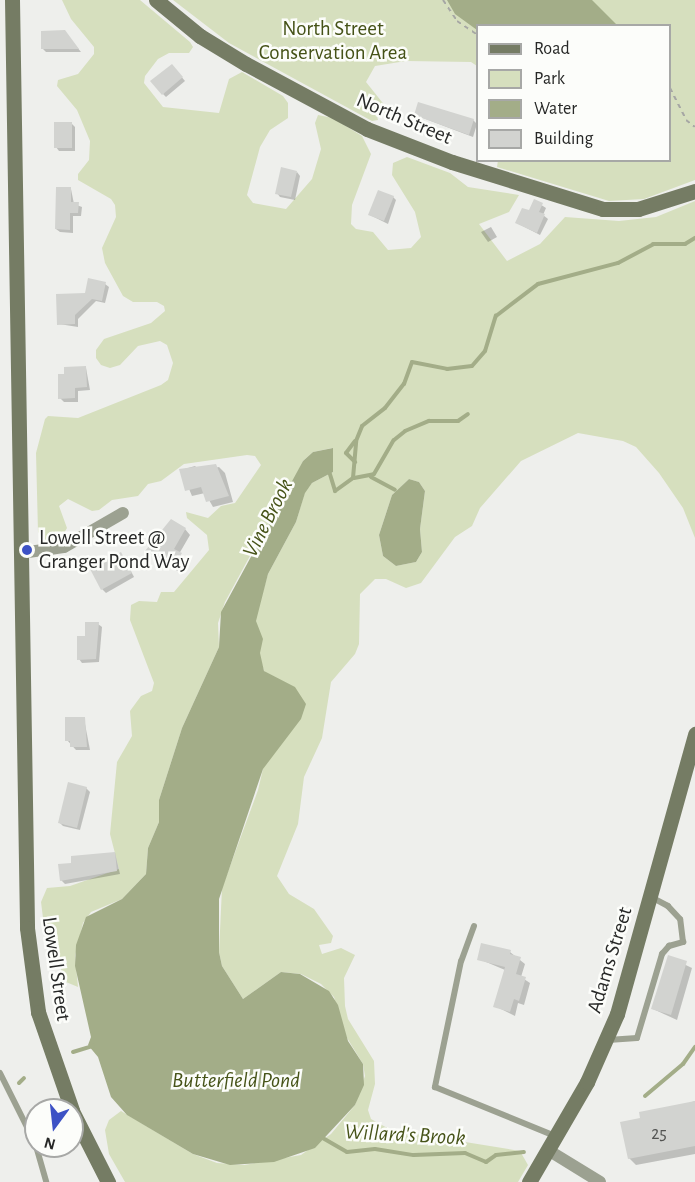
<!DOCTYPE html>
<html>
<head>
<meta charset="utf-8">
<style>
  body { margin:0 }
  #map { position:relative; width:695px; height:1182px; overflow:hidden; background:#eeefec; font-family:"Alegreya Sans",sans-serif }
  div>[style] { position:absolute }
  .green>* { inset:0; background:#d6dfbe }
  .water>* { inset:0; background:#a3ad88 }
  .shadow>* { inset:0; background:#0003 }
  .stream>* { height:4px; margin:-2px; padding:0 2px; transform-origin:2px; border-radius:2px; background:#a3ad88 }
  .building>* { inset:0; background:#d2d3d0 }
  .path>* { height:2px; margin-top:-1px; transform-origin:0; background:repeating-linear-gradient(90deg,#a6a7a4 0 4.5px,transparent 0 9px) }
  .lane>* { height:6px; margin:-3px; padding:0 3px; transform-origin:3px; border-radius:3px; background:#9ca191 }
  .street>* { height:12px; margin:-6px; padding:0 6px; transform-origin:6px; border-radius:6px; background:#9ca191 }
  .secondary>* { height:15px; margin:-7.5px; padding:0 7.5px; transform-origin:7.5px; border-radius:7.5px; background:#757c64 }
  .dots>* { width:16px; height:16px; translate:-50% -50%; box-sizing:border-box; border:3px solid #fcfdfa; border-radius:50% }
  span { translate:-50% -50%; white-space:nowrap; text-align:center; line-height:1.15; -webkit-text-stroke:5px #fcfdfa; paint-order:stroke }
  .number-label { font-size:18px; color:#525351 }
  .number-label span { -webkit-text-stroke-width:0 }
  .park-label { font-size:21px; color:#455217 }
  .street-label { font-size:21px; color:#272827 }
  .poi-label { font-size:21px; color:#272827 }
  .left { translate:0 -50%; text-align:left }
  .water-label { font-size:22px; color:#465318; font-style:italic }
  .legend { position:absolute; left:476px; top:24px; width:195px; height:138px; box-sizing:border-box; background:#fcfdfa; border:2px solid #a7a8a6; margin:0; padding:8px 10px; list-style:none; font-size:18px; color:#272827 }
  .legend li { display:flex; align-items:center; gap:12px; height:30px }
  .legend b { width:30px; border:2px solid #a7a8a6 }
  .north { position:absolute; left:24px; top:1098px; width:60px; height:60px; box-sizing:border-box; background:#fcfdfa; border:2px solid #a7a8a6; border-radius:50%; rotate:195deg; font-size:16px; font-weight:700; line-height:24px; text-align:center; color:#272827 }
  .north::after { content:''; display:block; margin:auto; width:21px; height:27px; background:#3d52c5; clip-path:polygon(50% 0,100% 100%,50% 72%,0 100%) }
</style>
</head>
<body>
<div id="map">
  <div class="green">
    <div style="clip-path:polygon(evenodd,62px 0,140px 0,190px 42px,193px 47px,189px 53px,169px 53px,158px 59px,145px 76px,144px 83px,163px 107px,219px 113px,229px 79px,242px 72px,283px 96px,288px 103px,288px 118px,270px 130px,260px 147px,247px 195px,253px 203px,286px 209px,312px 179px,321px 149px,315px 123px,318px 115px,333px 118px,362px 136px,371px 154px,352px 205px,351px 224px,356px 229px,373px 232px,388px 250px,411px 248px,421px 237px,415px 212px,392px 175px,393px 163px,407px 157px,450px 173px,468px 187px,519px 195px,509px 212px,479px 224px,507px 261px,540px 244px,565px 217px,619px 221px,656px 217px,695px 201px,695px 538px,683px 508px,659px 473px,636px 447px,623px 441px,578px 433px,521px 461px,480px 508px,472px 526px,455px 537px,421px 583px,406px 588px,386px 579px,375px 579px,360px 594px,359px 644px,355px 654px,331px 682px,322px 738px,304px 777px,298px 824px,277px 876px,289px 894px,314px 909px,333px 936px,331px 943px,319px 945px,322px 954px,341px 948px,355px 955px,344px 978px,345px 1006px,348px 1019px,374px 1061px,375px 1084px,368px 1110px,371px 1119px,391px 1130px,520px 1151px,528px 1165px,518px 1182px,125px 1182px,109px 1154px,105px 1130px,109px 1120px,121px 1111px,193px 1154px,217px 1163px,244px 1165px,301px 1155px,331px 1134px,355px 1105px,365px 1076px,363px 1064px,344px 1033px,334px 997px,321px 984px,301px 974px,281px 972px,243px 999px,222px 966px,219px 952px,222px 888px,258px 790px,263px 769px,259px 755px,275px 739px,284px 712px,277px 701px,280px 686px,264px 671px,260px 658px,260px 677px,272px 691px,273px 722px,266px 740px,262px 739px,267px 728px,263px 723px,248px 736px,232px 734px,214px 743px,212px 736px,236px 682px,248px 675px,250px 637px,268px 574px,296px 522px,305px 492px,312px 483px,333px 472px,332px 448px,313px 452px,303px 461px,278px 513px,264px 530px,225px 602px,218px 623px,219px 647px,182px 728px,159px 800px,159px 822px,148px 848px,146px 874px,122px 899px,91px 912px,83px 923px,75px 956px,78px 987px,66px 982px,44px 926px,41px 902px,47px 888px,70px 886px,119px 869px,110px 834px,117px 762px,132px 736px,130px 711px,141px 696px,152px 691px,154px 683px,130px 620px,131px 605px,139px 601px,157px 602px,161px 592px,174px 592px,209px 550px,207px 535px,187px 518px,186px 512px,208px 518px,221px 506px,235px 503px,261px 465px,255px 456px,247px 455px,184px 464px,161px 481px,148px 484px,138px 496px,112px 500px,99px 510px,92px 511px,68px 499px,59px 506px,67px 528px,60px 540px,48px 542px,38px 532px,36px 453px,45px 419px,48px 416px,78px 418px,161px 385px,168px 380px,173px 363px,167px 345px,160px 341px,138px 346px,120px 365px,110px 368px,101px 365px,96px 358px,96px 350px,104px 339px,151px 323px,165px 311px,164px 306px,157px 302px,133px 302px,123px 296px,105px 263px,102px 248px,116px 217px,115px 205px,111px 199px,78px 180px,78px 174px,89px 160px,90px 141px,77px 110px,57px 86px,58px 80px,78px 74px,94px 54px,94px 47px,71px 19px,62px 0,409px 479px,419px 482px,425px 491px,420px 529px,422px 552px,416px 562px,396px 566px,383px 556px,379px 535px,392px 495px,409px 479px)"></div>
    <div style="clip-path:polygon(173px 0,695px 0,695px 180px,644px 199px,609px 201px,497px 167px,498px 160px,670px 160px,670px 26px,478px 26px,477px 66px,471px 62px,406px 61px,375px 66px,366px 82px,394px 117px,375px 108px,378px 120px,372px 121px,229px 43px)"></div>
  </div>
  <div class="water">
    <div style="clip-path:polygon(447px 0,592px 0,617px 25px,478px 26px,477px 30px,455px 14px)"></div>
    <div style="clip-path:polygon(333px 448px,333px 472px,312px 483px,305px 493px,296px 522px,268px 574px,256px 621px,263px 639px,260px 653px,264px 671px,295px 687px,306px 704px,301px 719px,263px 769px,219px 899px,219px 952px,222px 966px,243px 999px,281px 972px,300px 974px,329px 991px,338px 1005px,348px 1041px,363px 1064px,364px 1085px,355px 1105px,315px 1148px,274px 1162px,230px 1165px,193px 1154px,127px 1115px,111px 1097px,98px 1057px,88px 1045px,91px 1037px,75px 966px,76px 945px,86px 917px,122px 899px,146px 874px,148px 848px,159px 822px,159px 800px,182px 728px,219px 647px,221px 612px,303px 461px,313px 452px)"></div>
    <div style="clip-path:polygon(409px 479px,419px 482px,425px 491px,420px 529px,422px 552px,416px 562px,396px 566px,383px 556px,379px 535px,392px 495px)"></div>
  </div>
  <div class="shadow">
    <div style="clip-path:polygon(68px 36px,81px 52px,46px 52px,42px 48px)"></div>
    <div style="clip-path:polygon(175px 69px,185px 81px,166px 97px,163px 94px)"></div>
    <div style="clip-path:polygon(415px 115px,473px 120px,477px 124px,473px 137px)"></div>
    <div style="clip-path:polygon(71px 123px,75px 127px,75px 151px,59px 151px,56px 147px)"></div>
    <div style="clip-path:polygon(297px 172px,300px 176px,295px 200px,280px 197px,277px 193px)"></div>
    <div style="clip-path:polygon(71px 189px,74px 204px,82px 207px,81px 216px,73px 216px,73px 233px,60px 232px,56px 229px)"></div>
    <div style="clip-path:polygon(393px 197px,396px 200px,388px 224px,370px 215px)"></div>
    <div style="clip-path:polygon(535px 201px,546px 208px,543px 215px,548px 219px,540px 235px,517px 223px,530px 212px)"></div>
    <div style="clip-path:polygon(491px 227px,497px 237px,488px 242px,481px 232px)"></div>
    <div style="clip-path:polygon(105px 284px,109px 287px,105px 303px,96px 301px,78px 319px,78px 327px,59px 324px,86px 295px)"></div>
    <div style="clip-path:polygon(86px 368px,90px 390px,78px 391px,78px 402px,64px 402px,60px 398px)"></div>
    <div style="clip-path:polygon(195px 466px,200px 471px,219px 467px,225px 473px,233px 502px,213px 507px,205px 493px,192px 496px,181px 470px)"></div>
    <div style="clip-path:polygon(185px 529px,190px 535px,179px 554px,186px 560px,179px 572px,147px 550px,154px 538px)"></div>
    <div style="clip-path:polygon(124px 558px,134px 577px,106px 593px,102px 589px)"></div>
    <div style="clip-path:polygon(98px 624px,102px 627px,99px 662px,82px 663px,79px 659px,86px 638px)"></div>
    <div style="clip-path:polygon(84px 719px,90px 750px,76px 750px,67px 740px)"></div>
    <div style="clip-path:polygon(86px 788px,90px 792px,80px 830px,63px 826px,60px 823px)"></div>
    <div style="clip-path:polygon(115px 853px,120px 874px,65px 884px,61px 880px)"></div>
    <div style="clip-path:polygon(510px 952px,525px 964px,521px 977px,530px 983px,524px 1005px,518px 1003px,515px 1016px,495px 1006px,505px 970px,479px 959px)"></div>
    <div style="clip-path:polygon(669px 957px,692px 968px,677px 1020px,653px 1009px)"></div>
    <div style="clip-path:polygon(695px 1101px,695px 1154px,636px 1165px,629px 1158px,642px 1119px)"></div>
  </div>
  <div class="stream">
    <div style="left:355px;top:441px;width:15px;rotate:127deg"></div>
    <div style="left:346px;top:453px;width:13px;rotate:45deg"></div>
    <div style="left:329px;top:471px;width:21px;rotate:73deg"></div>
    <div style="left:335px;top:491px;width:22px;rotate:-36deg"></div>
    <div style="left:353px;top:478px;width:37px;rotate:-85deg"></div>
    <div style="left:356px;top:441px;width:16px;rotate:-68deg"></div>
    <div style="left:362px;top:426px;width:29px;rotate:-38deg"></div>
    <div style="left:385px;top:408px;width:31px;rotate:-52deg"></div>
    <div style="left:404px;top:384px;width:23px;rotate:-70deg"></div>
    <div style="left:412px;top:362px;width:36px;rotate:11deg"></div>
    <div style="left:447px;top:369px;width:25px;rotate:-7deg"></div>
    <div style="left:472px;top:366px;width:20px;rotate:-49deg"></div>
    <div style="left:485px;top:351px;width:37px;rotate:-73deg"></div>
    <div style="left:496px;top:316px;width:53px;rotate:-37.3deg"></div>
    <div style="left:538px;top:284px;width:83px;rotate:-14.7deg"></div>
    <div style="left:618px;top:263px;width:40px;rotate:-28deg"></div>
    <div style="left:653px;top:244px;width:32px"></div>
    <div style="left:685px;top:244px;width:12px;rotate:-31deg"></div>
    <div style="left:371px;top:477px;width:27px;rotate:28deg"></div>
    <div style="left:354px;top:478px;width:20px;rotate:-11deg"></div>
    <div style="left:374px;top:474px;width:39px;rotate:-60deg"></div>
    <div style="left:394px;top:440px;width:14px;rotate:-39deg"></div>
    <div style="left:405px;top:431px;width:26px;rotate:-23deg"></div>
    <div style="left:429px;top:421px;width:29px"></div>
    <div style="left:458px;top:421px;width:12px;rotate:-35deg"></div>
    <div style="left:73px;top:1052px;width:21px;rotate:-17deg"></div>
    <div style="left:19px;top:1083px;width:7px;rotate:-45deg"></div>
    <div style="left:645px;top:1096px;width:50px;rotate:-40.1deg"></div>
    <div style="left:683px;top:1064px;width:21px;rotate:-55deg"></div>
    <div style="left:321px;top:1137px;width:30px;rotate:30deg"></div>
    <div style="left:347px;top:1152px;width:28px;rotate:-6deg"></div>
    <div style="left:375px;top:1149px;width:39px;rotate:9deg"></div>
    <div style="left:414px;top:1155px;width:51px;rotate:-2.2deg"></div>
    <div style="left:465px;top:1153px;width:23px;rotate:23deg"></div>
    <div style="left:486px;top:1162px;width:12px;rotate:-35deg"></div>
    <div style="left:496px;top:1155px;width:28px;rotate:-6deg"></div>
  </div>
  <div class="building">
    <div style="clip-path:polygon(65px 30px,79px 49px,41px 49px,41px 31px)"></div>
    <div style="clip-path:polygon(172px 64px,183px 77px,162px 95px,150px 81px)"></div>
    <div style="clip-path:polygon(418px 102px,474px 119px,469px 135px,414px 115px)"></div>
    <div style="clip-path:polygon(54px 122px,72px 122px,72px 148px,54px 148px)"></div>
    <div style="clip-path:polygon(281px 167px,297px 171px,291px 197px,275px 194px)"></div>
    <div style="clip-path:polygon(56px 187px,71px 187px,71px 202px,79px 202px,78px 213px,70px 213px,70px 230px,55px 229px)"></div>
    <div style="clip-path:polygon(378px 190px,394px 196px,384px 221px,368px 215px)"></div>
    <div style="clip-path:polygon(534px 199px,543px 203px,539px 212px,545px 214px,537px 233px,515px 223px,522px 208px,529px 210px)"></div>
    <div style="clip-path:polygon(88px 278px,106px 282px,102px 301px,92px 299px,75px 315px,75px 324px,57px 325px,56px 294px,85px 293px)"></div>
    <div style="clip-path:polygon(86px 366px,87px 387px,75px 388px,75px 398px,58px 399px,58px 374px,64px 374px,64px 367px)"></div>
    <div style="clip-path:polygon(216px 464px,229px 496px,206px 502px,201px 487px,185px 491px,179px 469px)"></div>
    <div style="clip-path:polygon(171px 519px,186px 528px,174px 549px,182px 553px,173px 567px,145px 551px)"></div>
    <div style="clip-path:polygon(121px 552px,132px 573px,101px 590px,90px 569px)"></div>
    <div style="clip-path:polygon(85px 622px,99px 622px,96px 659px,77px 660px,77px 636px,85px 636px)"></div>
    <div style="clip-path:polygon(65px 717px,85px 717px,87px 747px,70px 747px,70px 741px,65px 741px)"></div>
    <div style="clip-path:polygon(68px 782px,87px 787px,77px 828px,58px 823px)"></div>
    <div style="clip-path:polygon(115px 852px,117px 871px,60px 881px,58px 864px,71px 863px,71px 856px)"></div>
    <div style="clip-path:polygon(481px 943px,511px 950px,510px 954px,521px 957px,516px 974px,526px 977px,519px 1001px,514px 999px,510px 1012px,493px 1007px,505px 967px,477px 960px)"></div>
    <div style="clip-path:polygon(668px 955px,687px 961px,671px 1015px,651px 1009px)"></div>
    <div style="clip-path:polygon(695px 1101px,695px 1146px,628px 1159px,620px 1122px,640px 1118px,639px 1112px)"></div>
  </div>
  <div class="path">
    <div style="left:443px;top:0;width:25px;rotate:56deg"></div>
    <div style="left:457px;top:21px;width:25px;rotate:34deg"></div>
    <div style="left:670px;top:88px;width:36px;rotate:63deg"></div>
    <div style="left:686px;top:120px;width:11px;rotate:38deg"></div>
  </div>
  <div class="lane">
    <div style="left:474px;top:926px;width:37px;rotate:110deg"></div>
    <div style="left:461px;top:961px;width:129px;rotate:101.7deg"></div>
    <div style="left:435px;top:1087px;width:130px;rotate:22.2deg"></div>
    <div style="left:608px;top:1040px;width:29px;rotate:-4deg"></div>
    <div style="left:637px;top:1038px;width:88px;rotate:-73.4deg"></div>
    <div style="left:662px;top:954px;width:11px;rotate:-49deg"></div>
    <div style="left:669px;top:946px;width:15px;rotate:-16deg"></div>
    <div style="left:683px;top:942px;width:23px;rotate:-97deg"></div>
    <div style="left:680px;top:919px;width:18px;rotate:-133deg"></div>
    <div style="left:668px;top:906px;width:19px;rotate:-152deg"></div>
    <div style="left:0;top:1073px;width:80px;rotate:63.4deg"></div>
    <div style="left:36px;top:1146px;width:37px;rotate:74deg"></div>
  </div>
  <div class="street">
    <div style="left:21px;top:553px;width:43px;rotate:-7.9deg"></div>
    <div style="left:64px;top:547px;width:68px;rotate:-30deg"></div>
    <div style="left:548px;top:1150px;width:61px;rotate:31.6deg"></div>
  </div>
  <div class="secondary">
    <div style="left:12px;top:0;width:928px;rotate:89.07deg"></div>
    <div style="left:27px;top:928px;width:85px;rotate:82.5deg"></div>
    <div style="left:38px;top:1012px;width:104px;rotate:70.9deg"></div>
    <div style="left:156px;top:0;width:57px;rotate:39.3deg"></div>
    <div style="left:200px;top:36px;width:54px;rotate:31.3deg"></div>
    <div style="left:246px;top:64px;width:137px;rotate:28.2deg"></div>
    <div style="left:367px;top:129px;width:91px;rotate:21.2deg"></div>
    <div style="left:452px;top:162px;width:158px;rotate:17.3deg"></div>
    <div style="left:603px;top:209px;width:35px"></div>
    <div style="left:638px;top:209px;width:60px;rotate:-17.5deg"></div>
    <div style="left:72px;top:1111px;width:80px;rotate:63.1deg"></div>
    <div style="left:529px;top:1182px;width:116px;rotate:-59.9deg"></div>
    <div style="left:587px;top:1082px;width:74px;rotate:-66.2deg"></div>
    <div style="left:617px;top:1014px;width:291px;rotate:-74.4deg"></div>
  </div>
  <div class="dots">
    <div style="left:27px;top:550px;background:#3d52c5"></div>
  </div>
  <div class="number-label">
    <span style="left:659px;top:1134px">25</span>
  </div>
  <div class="park-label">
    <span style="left:333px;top:41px">North Street<br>Conservation Area</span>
  </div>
  <div class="street-label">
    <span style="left:404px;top:119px;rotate:23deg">North Street</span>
    <span style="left:610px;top:960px;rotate:-73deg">Adams Street</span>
    <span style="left:56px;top:969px;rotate:82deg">Lowell Street</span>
  </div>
  <div class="poi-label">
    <span class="left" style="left:39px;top:550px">Lowell Street @<br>Granger Pond Way</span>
  </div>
  <div class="water-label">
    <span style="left:268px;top:518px;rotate:-63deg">Vine Brook</span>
    <span style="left:236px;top:1081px">Butterfield Pond</span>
    <span style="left:405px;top:1135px;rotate:3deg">Willard's Brook</span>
  </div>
  <ul class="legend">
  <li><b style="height:8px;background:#757c64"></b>Road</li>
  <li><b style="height:16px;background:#d6dfbe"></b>Park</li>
  <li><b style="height:16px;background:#a3ad88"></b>Water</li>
  <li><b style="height:16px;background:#d2d3d0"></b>Building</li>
  </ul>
  <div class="north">N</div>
</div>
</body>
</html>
